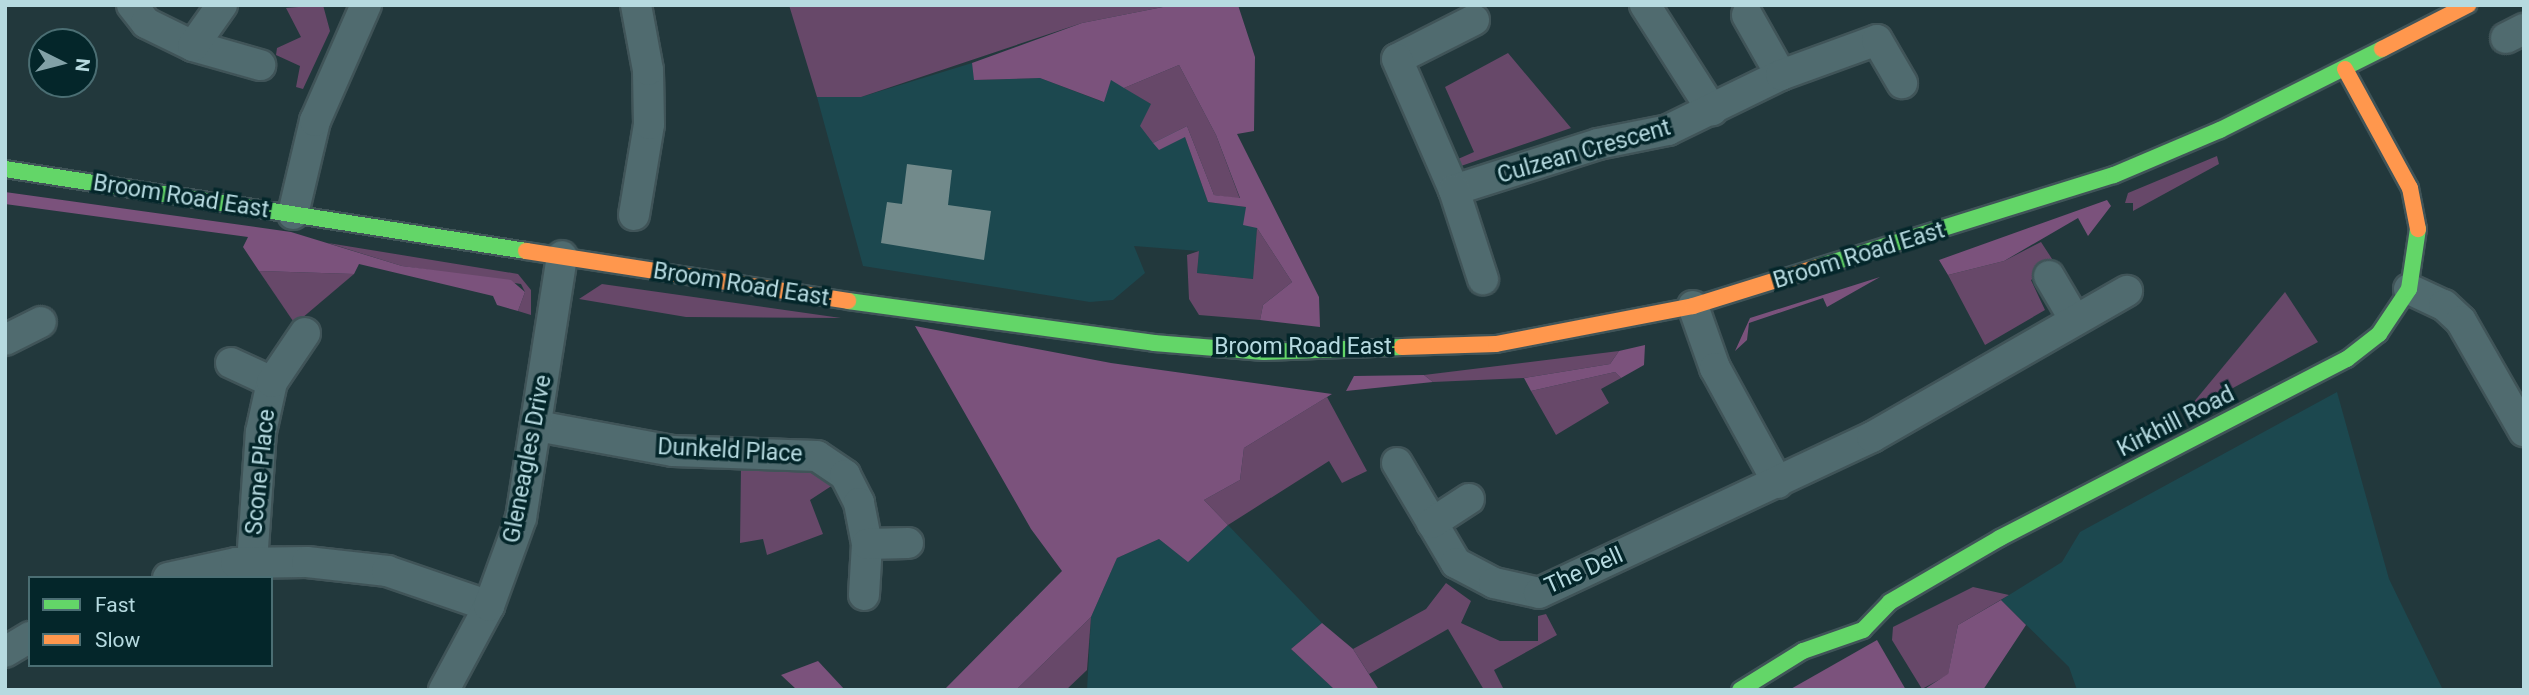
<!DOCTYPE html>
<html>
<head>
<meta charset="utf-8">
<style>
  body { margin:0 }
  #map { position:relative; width:2529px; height:695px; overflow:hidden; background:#22383c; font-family:Roboto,sans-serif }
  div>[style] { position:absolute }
  .built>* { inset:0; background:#1c484f }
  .green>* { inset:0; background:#674869 }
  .forest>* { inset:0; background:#7b527c }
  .building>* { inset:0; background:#728a8b }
  .roads { filter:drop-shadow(2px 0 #405458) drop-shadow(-2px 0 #405458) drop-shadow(0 2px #405458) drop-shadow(0 -2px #405458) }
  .street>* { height:30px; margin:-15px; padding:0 15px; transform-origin:15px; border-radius:15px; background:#506b6f }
  .fast>* { height:16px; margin:-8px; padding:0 8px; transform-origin:8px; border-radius:8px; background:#63d668 }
  .slow>* { height:16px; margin:-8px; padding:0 8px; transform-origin:8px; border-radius:8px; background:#ff974d }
  span { translate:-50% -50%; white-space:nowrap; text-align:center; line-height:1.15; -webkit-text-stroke:7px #04262a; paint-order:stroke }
  .street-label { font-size:23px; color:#b6dae0 }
  .frame { position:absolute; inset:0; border:7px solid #b6dae0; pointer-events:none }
  .legend { position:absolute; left:28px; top:576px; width:245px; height:91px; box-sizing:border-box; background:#04262a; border:2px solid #4b6e73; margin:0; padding:9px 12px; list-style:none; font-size:21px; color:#b6dae0 }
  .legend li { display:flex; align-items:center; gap:14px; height:35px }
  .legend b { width:35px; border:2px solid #4b6e73 }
  .north { position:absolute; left:28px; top:28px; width:70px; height:70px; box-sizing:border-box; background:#04262a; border:2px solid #4b6e73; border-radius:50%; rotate:96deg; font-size:19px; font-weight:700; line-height:28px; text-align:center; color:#b6dae0 }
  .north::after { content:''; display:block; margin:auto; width:24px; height:32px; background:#82a1a7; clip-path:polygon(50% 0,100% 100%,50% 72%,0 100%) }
</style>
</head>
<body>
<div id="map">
  <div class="built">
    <div style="clip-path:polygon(972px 63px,975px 80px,1040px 78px,1103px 102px,1111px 79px,1151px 104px,1185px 137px,1208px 202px,1246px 207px,1257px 228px,1253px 279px,1197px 273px,1199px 251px,1134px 246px,1145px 273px,1113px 300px,1090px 302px,863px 266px,817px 97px,861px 97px)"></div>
    <div style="clip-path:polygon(2337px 392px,2389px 579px,2443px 690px,2077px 690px,2069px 667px,2001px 600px,2062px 562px,2080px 532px)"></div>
    <div style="clip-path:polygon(1228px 525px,1322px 623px,1291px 649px,1335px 690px,1087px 690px,1091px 617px,1117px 558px,1159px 539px,1188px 561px)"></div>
  </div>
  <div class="green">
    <div style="clip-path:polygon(323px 5px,330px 31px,303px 89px,296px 87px,300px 66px,276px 55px,277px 48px,301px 37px,286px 8px)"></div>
    <div style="clip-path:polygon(789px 5px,1173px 5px,1082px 23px,861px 97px,817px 97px)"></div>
    <div style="clip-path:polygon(1508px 53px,1571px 128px,1461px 166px,1458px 159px,1474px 152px,1445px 87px)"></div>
    <div style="clip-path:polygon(1179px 65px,1216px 135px,1240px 199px,1214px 195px,1187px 126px,1153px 143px,1140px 126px,1151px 104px,1124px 88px)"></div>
    <div style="clip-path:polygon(2217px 156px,2219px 164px,2133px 211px,2133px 203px,2125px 203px,2128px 193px)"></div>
    <div style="clip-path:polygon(1257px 228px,1292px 282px,1263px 305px,1260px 320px,1199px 315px,1189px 299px,1187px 255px,1199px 251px,1197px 273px,1253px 279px)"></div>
    <div style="clip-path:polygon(2041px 242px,2056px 265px,2031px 280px,2045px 310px,1985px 345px,1948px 275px,2004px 261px)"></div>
    <div style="clip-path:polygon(328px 243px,518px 274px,531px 290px,531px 315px,518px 311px,525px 292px,521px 284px,402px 266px)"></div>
    <div style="clip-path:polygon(259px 271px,354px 274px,295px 324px)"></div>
    <div style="clip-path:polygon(602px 284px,841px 318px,686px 317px,579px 299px)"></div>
    <div style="clip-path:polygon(2285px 292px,2318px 342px,2183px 415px)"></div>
    <div style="clip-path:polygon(1619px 351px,1610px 364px,1524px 378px,1433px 382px,1424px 375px)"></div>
    <div style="clip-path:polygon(1615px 372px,1621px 378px,1601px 389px,1609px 403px,1556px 435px,1531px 391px)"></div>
    <div style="clip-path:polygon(1327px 397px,1367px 471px,1342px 483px,1329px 461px,1228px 525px,1204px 500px,1240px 480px,1244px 448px)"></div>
    <div style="clip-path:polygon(741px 466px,821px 471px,836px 483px,810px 500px,823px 534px,767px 555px,763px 539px,740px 543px)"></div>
    <div style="clip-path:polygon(1446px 583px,1471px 601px,1461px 623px,1500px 641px,1538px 641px,1538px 616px,1546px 614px,1557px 635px,1494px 670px,1504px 690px,1484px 690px,1448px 629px,1369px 674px,1353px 649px,1426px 609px)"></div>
    <div style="clip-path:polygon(1973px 587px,2009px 595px,1958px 625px,1948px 675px,1922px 689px,1892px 640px,1893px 627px)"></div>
    <div style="clip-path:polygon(1091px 617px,1087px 670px,1066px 690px,1016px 690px)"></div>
  </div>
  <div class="forest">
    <div style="clip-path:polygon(1173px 5px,1238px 5px,1255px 57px,1254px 131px,1237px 134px,1319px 297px,1320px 327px,1260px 320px,1263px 305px,1292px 282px,1257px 228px,1243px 225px,1246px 207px,1208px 202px,1185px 137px,1159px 150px,1153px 143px,1187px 126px,1214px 195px,1240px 198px,1216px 135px,1179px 65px,1124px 88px,1111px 80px,1104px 102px,1040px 78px,974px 80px,972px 63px,1082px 23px)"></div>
    <div style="clip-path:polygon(5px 192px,291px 232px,402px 266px,511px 280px,525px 292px,518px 311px,497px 305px,493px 296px,359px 264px,354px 274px,259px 271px,243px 247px,248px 237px,5px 204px)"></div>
    <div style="clip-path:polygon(2107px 200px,2111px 206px,2088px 236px,2078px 218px,2004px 261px,1948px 275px,1939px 260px)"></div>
    <div style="clip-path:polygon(1880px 277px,1827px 307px,1823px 298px,1749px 323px,1747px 340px,1735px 351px,1750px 318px)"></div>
    <div style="clip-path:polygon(915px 326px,1111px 363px,1332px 394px,1244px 448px,1240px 480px,1204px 500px,1228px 525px,1188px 562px,1159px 539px,1117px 558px,1091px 617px,1016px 690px,944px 690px,1062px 571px,1031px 529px)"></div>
    <div style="clip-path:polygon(1645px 345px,1644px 365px,1621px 378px,1615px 372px,1531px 391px,1524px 378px,1610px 364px,1619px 351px)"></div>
    <div style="clip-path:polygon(1424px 375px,1433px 382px,1346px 391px,1354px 376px)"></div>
    <div style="clip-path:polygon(2001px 600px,2026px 625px,1983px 690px,1923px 690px,1948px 674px,1958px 625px)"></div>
    <div style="clip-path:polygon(1322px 623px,1353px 649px,1379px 690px,1335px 690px,1291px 649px)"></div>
    <div style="clip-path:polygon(1877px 640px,1906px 690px,1789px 690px)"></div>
    <div style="clip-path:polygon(818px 661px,845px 690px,797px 690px,781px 675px)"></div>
  </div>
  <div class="building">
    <div style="clip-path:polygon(907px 164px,952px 170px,948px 205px,991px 211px,984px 260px,881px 243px,887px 202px,902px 204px)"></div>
  </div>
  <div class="roads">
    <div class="street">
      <div style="left:132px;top:5px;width:23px;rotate:52deg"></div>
      <div style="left:146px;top:23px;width:52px;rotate:26.1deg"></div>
      <div style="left:193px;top:46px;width:70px;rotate:15.8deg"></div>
      <div style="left:1645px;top:5px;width:125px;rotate:57.5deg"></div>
      <div style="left:1747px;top:15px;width:69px;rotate:60.5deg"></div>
      <div style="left:1474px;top:20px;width:86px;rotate:153.1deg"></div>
      <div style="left:1397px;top:59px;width:143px;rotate:66.5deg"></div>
      <div style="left:1454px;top:190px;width:151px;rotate:-17.7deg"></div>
      <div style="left:1598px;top:144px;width:71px;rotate:-11.3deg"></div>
      <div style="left:1668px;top:130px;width:126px;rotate:-26deg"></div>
      <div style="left:1781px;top:75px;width:102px;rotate:-20deg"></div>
      <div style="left:1877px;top:40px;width:50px;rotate:59.8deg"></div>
      <div style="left:2506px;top:38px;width:20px;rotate:-27deg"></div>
      <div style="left:193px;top:46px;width:50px;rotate:-54.7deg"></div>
      <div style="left:1454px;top:190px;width:94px;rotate:72deg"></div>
      <div style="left:293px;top:214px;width:96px;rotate:-76.7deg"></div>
      <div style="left:315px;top:121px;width:127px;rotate:-66.3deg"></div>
      <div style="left:634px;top:215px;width:92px;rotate:-80.6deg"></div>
      <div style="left:649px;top:124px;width:54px;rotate:-91.1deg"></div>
      <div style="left:648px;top:70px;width:66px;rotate:-100.5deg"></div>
      <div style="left:2049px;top:276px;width:51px;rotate:59.4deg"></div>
      <div style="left:2409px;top:289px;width:38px;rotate:25deg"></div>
      <div style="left:2444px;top:305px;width:23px;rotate:43deg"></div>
      <div style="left:2461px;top:321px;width:127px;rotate:60.2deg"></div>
      <div style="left:1693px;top:306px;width:66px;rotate:70.5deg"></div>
      <div style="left:1715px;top:368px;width:131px;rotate:61.3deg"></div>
      <div style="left:5px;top:340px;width:40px;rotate:-26.6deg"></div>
      <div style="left:231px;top:363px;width:45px;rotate:24.9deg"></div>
      <div style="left:537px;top:426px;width:138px;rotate:10.4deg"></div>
      <div style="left:673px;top:451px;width:144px;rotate:2deg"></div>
      <div style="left:817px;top:456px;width:34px;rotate:34deg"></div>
      <div style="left:845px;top:475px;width:31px;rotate:63deg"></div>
      <div style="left:859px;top:503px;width:42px;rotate:79deg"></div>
      <div style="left:867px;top:544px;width:51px;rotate:93.4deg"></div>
      <div style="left:1397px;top:463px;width:116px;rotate:59.5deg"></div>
      <div style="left:1456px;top:563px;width:43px;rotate:27.8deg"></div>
      <div style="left:1494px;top:583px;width:46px;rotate:12.5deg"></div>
      <div style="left:1539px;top:593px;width:368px;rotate:-25.1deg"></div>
      <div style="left:1872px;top:437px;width:294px;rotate:-29.8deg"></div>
      <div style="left:1432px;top:523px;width:44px;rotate:-33deg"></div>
      <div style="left:867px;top:544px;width:41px;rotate:-1.4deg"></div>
      <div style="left:252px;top:563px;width:131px;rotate:-86.1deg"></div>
      <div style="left:261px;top:432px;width:51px;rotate:-77.6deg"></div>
      <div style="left:272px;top:382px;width:59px;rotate:-56deg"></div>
      <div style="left:168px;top:578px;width:70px;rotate:-12.4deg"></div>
      <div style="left:236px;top:563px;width:71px;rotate:-0.8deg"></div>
      <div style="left:307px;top:562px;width:81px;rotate:6.4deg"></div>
      <div style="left:387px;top:571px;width:108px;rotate:18.9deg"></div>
      <div style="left:5px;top:652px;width:29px;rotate:-31deg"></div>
      <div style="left:444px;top:690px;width:95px;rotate:-61.8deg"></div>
      <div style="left:489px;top:606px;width:94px;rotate:-70deg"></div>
      <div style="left:521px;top:518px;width:265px;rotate:-81.1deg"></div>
    </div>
    <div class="fast">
      <div style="left:5px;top:169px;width:527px;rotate:8.94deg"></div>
      <div style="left:1818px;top:267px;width:310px;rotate:-17.3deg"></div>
      <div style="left:2114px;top:175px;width:115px;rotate:-23deg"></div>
      <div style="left:2220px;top:130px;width:181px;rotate:-26.6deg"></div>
      <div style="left:848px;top:301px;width:309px;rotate:7.8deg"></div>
      <div style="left:1154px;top:343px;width:110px;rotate:4.7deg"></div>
      <div style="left:1264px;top:352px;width:138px;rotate:-2.1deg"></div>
      <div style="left:1740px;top:690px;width:74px;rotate:-31.8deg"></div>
      <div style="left:1803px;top:651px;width:64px;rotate:-19.3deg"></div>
      <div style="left:1863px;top:630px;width:39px;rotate:-46deg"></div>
      <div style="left:1890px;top:602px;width:127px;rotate:-30.2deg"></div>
      <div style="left:2000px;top:538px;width:390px;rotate:-27.3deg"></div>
      <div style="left:2347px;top:359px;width:41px;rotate:-38deg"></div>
      <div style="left:2379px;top:334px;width:54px;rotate:-56.3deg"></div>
      <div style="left:2409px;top:289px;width:61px;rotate:-81.5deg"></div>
    </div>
    <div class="slow">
      <div style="left:2382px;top:49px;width:97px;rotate:-27.1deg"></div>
      <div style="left:2345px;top:69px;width:136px;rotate:61.4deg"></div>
      <div style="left:2410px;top:188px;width:42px;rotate:79deg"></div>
      <div style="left:526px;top:251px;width:326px;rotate:8.8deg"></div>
      <div style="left:1402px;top:347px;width:94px;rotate:-1.8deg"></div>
      <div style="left:1496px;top:344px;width:201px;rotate:-10.9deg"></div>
      <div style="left:1693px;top:306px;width:131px;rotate:-17.3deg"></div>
    </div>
  </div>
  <div class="street-label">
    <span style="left:1584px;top:152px;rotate:-16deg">Culzean Crescent</span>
    <span style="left:181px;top:197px;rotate:9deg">Broom Road East</span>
    <span style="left:1859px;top:256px;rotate:-17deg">Broom Road East</span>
    <span style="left:741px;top:285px;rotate:9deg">Broom Road East</span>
    <span style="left:1303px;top:347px">Broom Road East</span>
    <span style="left:2176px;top:422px;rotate:-27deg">Kirkhill Road</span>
    <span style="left:730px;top:451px;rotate:3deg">Dunkeld Place</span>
    <span style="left:528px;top:459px;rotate:-79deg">Gleneagles Drive</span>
    <span style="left:261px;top:472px;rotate:-84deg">Scone Place</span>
    <span style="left:1584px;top:571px;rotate:-24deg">The Dell</span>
  </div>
  <div class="frame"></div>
  <ul class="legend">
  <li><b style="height:9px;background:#63d668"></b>Fast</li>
  <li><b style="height:9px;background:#ff974d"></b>Slow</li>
  </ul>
  <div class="north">N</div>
</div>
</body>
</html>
